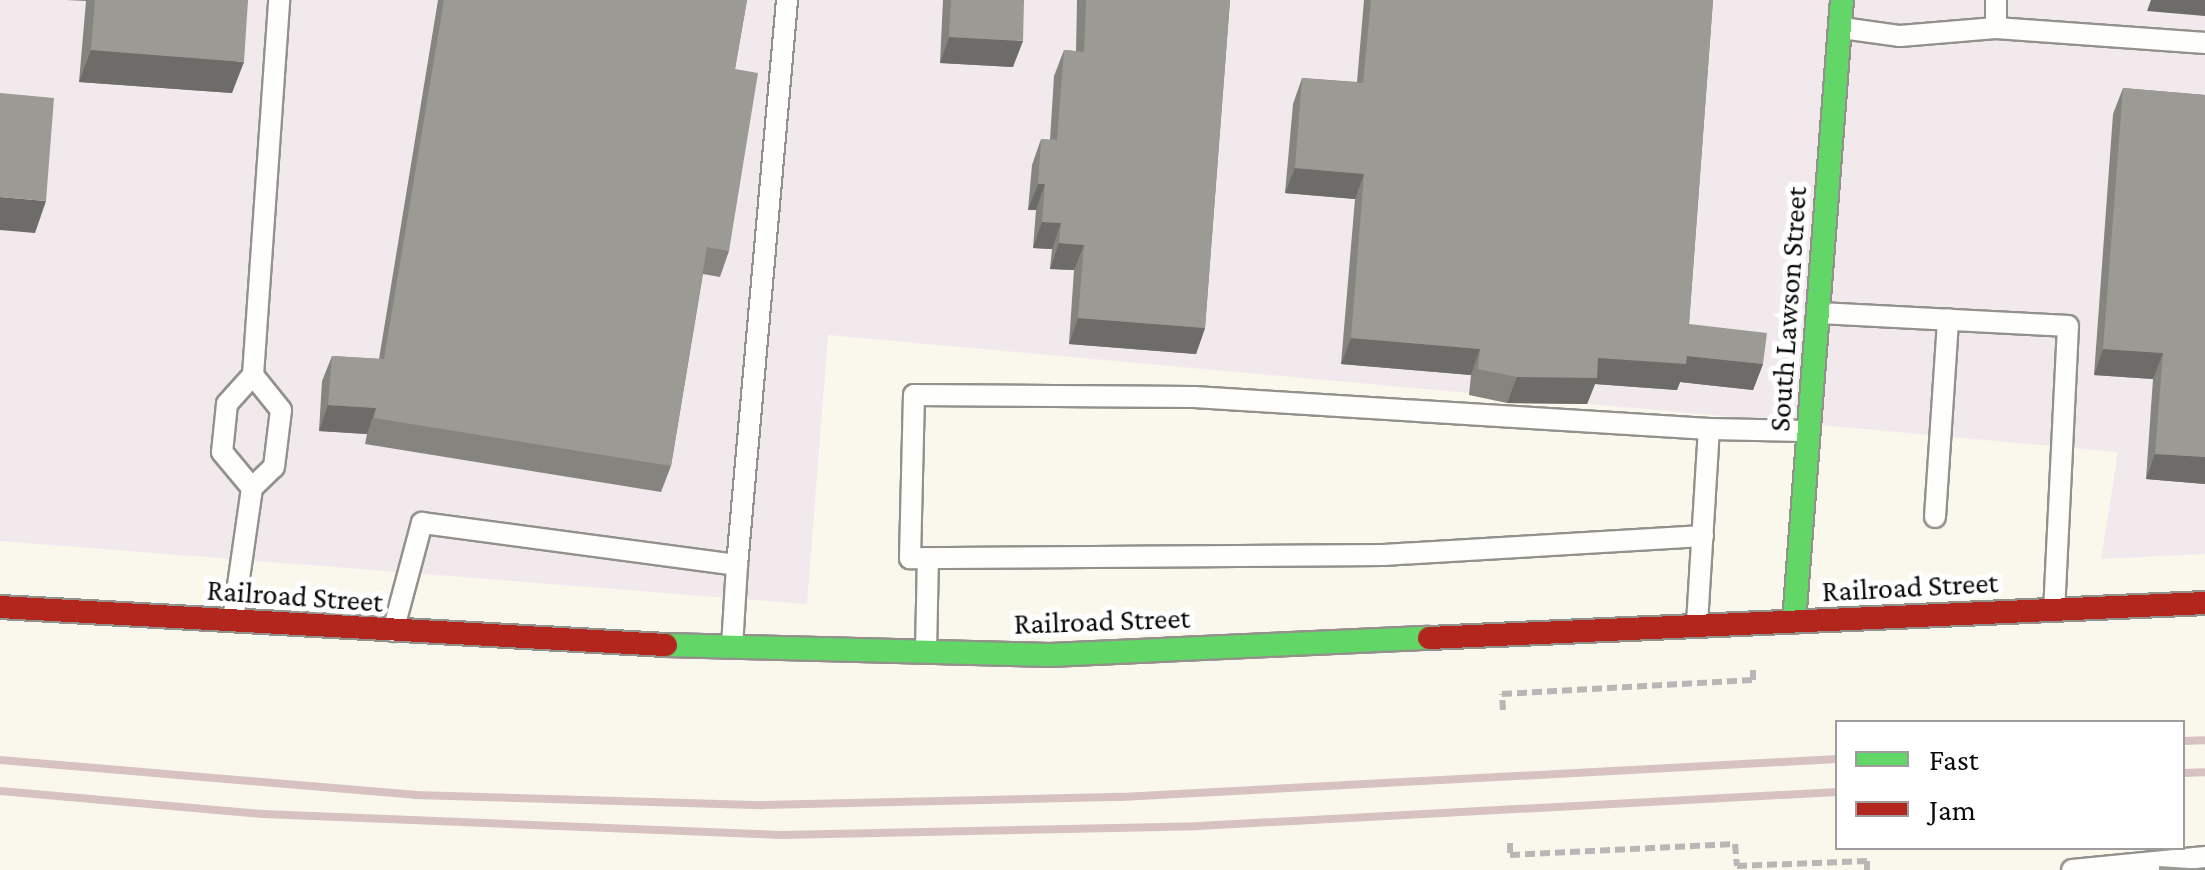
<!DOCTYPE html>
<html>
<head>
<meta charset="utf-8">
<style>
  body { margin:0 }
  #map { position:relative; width:2205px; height:870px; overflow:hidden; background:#faf8ed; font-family:"Crimson Pro",serif }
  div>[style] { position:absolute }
  .industrial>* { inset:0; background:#f1e9ec }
  .path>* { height:6px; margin-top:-3px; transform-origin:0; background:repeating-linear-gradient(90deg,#b7b7b5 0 10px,transparent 0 15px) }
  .roads { filter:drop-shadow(2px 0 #92918c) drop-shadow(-2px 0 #92918c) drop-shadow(0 2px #92918c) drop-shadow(0 -2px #92918c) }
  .lane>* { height:20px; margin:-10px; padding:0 10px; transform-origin:10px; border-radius:10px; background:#fefefc }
  .fast>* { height:22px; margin:-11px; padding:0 11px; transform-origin:11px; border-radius:11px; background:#63d668 }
  .jam>* { height:22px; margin:-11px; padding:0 11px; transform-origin:11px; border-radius:11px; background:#b3261e }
  .rail>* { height:8px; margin:-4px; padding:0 4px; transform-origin:4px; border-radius:4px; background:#d7c2c1 }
  .wall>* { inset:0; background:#86847f }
  .shaded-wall>* { inset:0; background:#6d6c68 }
  .building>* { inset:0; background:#9c9a94 }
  span { translate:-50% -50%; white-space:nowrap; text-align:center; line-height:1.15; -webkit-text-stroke:10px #fff; paint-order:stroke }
  .street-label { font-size:30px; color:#0a0a0a }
  .legend { position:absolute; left:1835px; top:720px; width:350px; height:130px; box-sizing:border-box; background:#fff; border:2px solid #9d9d9d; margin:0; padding:12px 18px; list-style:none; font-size:30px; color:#0a0a0a }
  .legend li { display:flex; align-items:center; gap:20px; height:50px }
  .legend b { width:50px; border:2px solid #9d9d9d }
</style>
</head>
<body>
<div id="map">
  <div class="industrial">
    <div style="clip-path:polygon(0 0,2205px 0,2205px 554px,2101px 559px,2118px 452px,828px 335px,807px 604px,0 541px)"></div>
  </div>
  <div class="path">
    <div style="left:1503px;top:710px;width:16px;rotate:-94deg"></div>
    <div style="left:1502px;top:694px;width:251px;rotate:-3.2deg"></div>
    <div style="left:1753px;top:680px;width:11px;rotate:-90deg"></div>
    <div style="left:1510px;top:843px;width:12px;rotate:90deg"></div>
    <div style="left:1510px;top:855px;width:225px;rotate:-2.8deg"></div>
    <div style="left:1735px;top:844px;width:22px;rotate:85deg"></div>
    <div style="left:1737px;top:866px;width:130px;rotate:-2.2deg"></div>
    <div style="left:1867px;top:861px;width:9px;rotate:90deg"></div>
  </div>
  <div class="roads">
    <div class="lane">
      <div style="left:1996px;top:0;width:28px;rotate:90deg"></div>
      <div style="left:1996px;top:28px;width:210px;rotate:4.1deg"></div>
      <div style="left:1842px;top:28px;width:59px;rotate:7.9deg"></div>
      <div style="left:1900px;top:36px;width:96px;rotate:-4.8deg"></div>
      <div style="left:1820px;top:313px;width:248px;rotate:3deg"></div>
      <div style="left:2068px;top:326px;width:283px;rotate:92.8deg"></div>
      <div style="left:253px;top:375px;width:376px;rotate:-86deg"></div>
      <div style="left:1935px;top:517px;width:198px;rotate:-86.2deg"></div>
      <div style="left:1703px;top:536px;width:320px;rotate:176.6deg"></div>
      <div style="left:1384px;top:555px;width:474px;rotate:179.6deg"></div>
      <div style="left:910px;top:558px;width:163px;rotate:-88.6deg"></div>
      <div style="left:914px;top:395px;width:280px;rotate:0.4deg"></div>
      <div style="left:1194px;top:397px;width:516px;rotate:3.56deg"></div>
      <div style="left:737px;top:565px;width:567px;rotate:-84.94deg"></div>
      <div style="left:233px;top:620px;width:133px;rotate:-81.8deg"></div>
      <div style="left:252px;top:488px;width:30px;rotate:-44deg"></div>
      <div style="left:274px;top:467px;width:57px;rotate:-83deg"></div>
      <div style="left:281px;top:410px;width:45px;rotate:-128.7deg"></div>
      <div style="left:253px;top:375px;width:39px;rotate:132deg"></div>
      <div style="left:227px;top:404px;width:48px;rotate:95.9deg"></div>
      <div style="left:222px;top:452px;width:47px;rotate:50.2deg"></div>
      <div style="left:1697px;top:624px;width:195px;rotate:-86.5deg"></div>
      <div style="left:1709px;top:429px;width:96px;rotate:1.2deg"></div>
      <div style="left:393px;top:631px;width:112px;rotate:-75deg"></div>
      <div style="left:422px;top:523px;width:318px;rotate:7.6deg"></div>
      <div style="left:737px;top:565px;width:81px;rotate:93.5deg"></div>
      <div style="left:926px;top:651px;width:93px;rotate:-88.8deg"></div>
      <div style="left:2072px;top:870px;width:134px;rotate:-5.6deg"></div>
    </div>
    <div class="fast">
      <div style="left:1794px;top:622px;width:624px;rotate:-85.59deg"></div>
      <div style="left:666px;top:645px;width:384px;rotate:1.5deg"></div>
      <div style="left:1050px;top:655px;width:379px;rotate:-2.6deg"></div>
    </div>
    <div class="jam">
      <div style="left:0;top:607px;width:667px;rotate:3.27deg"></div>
      <div style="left:1429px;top:638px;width:777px;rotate:-2.58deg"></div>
    </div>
  </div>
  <div class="rail">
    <div style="left:2182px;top:741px;width:23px;rotate:-2deg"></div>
    <div style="left:0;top:760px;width:416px;rotate:4.8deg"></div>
    <div style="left:415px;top:795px;width:347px;rotate:1.7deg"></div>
    <div style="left:762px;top:805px;width:359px;rotate:-1.3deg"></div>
    <div style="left:1121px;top:797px;width:718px;rotate:-3.03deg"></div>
    <div style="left:2182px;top:773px;width:23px;rotate:-2deg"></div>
    <div style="left:0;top:791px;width:265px;rotate:5deg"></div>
    <div style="left:264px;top:814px;width:517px;rotate:2.33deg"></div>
    <div style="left:781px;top:835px;width:417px;rotate:-1.2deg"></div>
    <div style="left:1198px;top:826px;width:641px;rotate:-3.04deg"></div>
  </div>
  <div class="wall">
    <div style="clip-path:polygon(66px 0,248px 0,232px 93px,79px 82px,86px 1px)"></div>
    <div style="clip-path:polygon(438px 0,747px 0,735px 69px,729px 251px,720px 277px,703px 274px,671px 466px,661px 492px,365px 444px,367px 434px,319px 431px,322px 381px,332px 356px,379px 359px)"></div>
    <div style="clip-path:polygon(943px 0,1024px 0,1013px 67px,940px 63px)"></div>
    <div style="clip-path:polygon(1077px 0,1230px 0,1205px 328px,1196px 354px,1069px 344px,1074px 270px,1050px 269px,1052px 249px,1033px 248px,1036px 210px,1028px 210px,1032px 165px,1041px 139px,1050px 140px,1054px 76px,1064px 50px,1076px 51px)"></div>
    <div style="clip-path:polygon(1364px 0,1713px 0,1689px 324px,1763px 364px,1753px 390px,1680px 382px,1677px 390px,1595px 384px,1587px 404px,1507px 403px,1469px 395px,1471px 375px,1341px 364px,1355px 199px,1285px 193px,1293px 104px,1302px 78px,1357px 82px)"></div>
    <div style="clip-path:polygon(2123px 88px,2205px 95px,2205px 484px,2146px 479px,2153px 379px,2094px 375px,2113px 114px)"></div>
  </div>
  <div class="shaded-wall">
    <div style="clip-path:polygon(2151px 0,2205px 0,2205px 16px,2147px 11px)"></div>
    <div style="clip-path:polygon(949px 37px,1023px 41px,1013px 67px,940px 63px)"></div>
    <div style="clip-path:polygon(91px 50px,244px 62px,232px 93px,79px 82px)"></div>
    <div style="clip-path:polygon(1295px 168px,1364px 174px,1355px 199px,1285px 193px)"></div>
    <div style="clip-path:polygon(1038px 184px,1045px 184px,1036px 210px,1028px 210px)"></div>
    <div style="clip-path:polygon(0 197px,46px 201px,35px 233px,0 230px)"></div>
    <div style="clip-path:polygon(1042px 222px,1061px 223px,1052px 249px,1033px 248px)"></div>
    <div style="clip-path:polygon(1059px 243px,1084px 245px,1074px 270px,1050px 269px)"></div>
    <div style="clip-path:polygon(1078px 318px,1205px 328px,1196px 354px,1069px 344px)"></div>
    <div style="clip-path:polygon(1351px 338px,1480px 349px,1471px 375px,1341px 364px)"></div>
    <div style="clip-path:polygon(2103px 349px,2163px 353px,2153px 379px,2094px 375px)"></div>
    <div style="clip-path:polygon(1687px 356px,1763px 364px,1753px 390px,1680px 382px,1677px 390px,1595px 384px,1587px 404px,1507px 403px,1517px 377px,1598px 358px)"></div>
    <div style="clip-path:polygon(328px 405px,376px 408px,367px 434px,319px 431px)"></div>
    <div style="clip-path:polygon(2155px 454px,2205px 457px,2205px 484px,2146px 479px)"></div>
  </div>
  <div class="building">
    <div style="clip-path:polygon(95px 0,248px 0,244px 62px,91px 50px)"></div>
    <div style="clip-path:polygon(444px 0,747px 0,735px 69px,758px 73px,729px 251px,707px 247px,671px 466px,374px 418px,376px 408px,328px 405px,332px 356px,384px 359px)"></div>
    <div style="clip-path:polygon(951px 0,1024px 0,1023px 41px,949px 37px)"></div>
    <div style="clip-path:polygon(1086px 0,1230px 0,1205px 328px,1078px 318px,1084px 245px,1059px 243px,1061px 223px,1042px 222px,1045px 184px,1038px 184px,1041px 139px,1057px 140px,1064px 50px,1084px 52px)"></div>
    <div style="clip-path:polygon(1371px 0,1713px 0,1689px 324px,1767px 333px,1763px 364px,1687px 356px,1686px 364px,1598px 358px,1597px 378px,1517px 377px,1478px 369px,1480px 349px,1351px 338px,1364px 174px,1295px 168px,1302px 78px,1363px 83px)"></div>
    <div style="clip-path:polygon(2123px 88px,2205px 95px,2205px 457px,2155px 454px,2163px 353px,2103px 349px)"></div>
    <div style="clip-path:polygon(0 93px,54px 98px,46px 201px,0 197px)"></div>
    <div style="clip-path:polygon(2159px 866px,2205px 869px,2205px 870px,2159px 870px)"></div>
  </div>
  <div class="street-label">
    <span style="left:1788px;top:309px;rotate:-86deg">South Lawson Street</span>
    <span style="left:1910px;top:587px;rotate:-3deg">Railroad Street</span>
    <span style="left:295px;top:596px;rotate:4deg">Railroad Street</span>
    <span style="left:1102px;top:621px;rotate:-2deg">Railroad Street</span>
  </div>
  <ul class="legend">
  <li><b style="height:12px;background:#63d668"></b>Fast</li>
  <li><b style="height:12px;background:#b3261e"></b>Jam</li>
  </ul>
</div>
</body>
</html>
